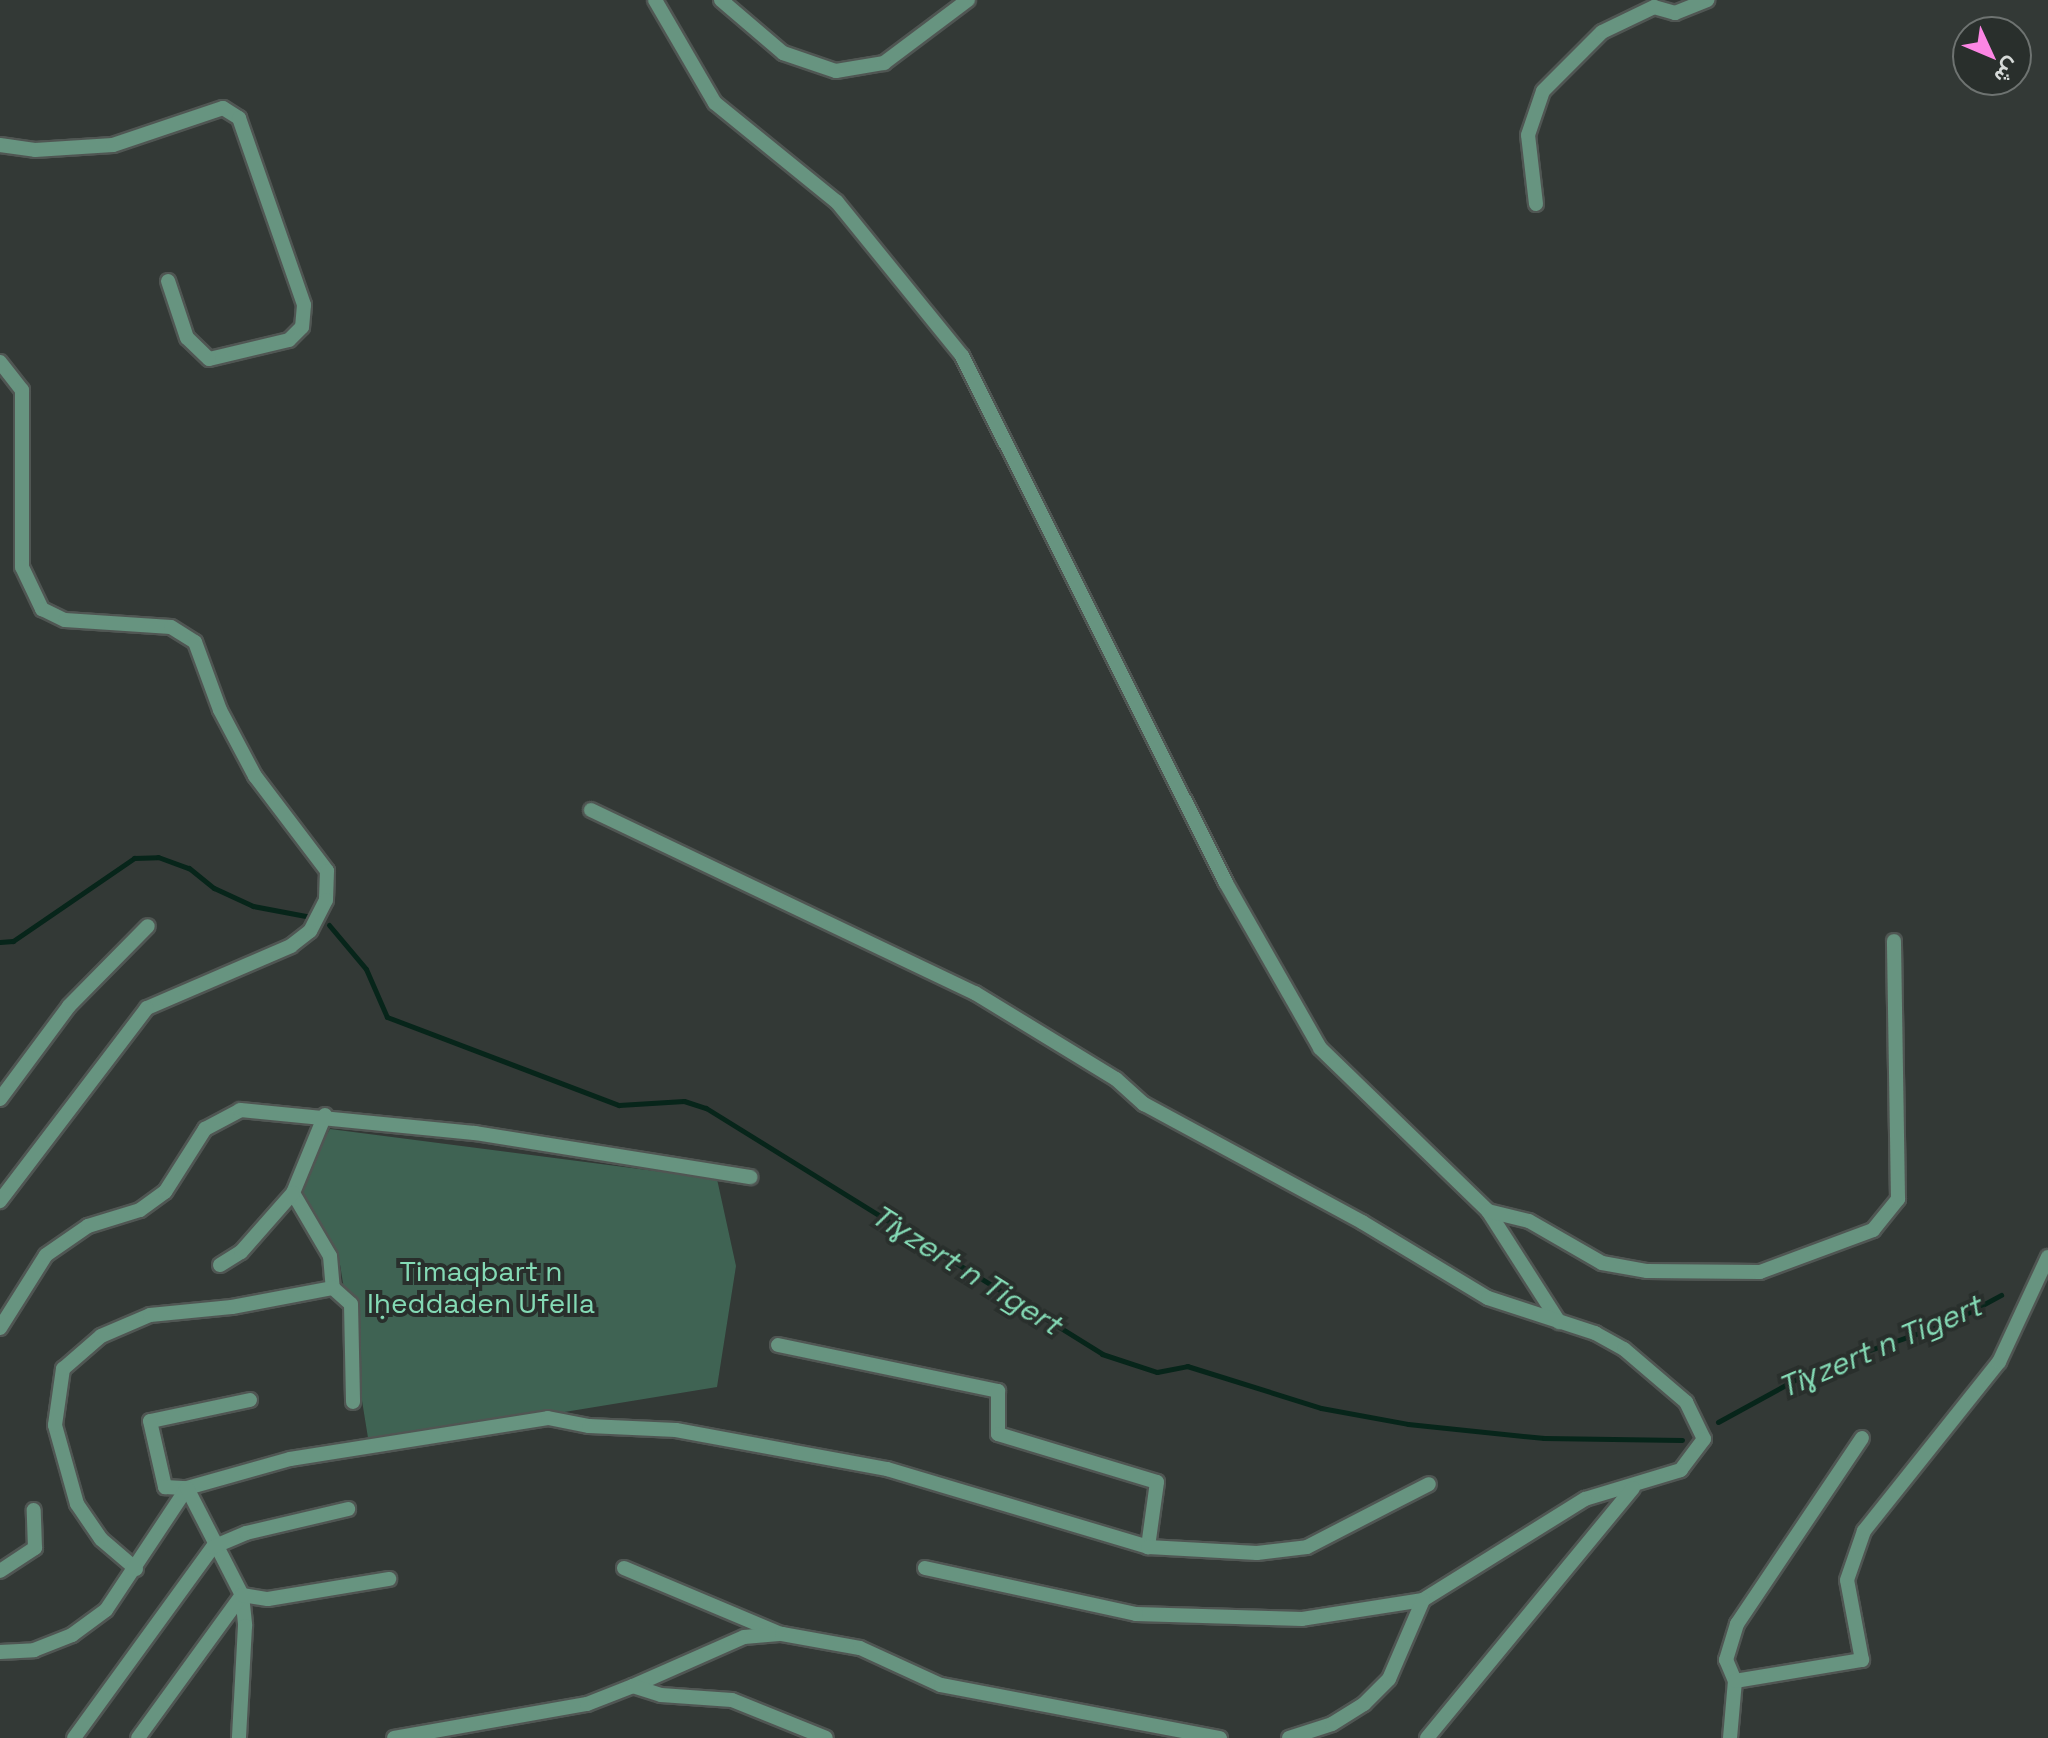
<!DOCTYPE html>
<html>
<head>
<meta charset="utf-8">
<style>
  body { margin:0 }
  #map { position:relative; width:2048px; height:1738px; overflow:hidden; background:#333936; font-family:"Space Grotesk",Vazirmatn,sans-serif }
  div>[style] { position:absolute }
  .green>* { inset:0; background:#3f6353 }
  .stream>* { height:5px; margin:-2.5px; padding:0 2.5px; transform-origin:2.5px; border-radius:2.5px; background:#07251a }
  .roads { filter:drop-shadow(2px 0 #505653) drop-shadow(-2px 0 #505653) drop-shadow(0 2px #505653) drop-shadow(0 -2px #505653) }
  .minor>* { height:14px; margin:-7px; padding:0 7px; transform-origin:7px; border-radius:7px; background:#679480 }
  span { translate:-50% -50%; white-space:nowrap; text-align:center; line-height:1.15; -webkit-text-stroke:8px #292f2c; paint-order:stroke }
  .park-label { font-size:28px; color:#84dab5 }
  .water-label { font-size:30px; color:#84dab5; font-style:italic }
  .north { position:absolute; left:1952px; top:16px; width:80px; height:80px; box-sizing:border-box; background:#292f2c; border:2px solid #6e7371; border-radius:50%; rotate:134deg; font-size:22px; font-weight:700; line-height:32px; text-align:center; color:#d6dad8 }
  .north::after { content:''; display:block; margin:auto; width:28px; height:36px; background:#fc86e4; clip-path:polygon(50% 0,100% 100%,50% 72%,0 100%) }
</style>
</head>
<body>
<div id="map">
  <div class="green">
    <div style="clip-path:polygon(330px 1129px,717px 1179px,736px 1266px,717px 1387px,369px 1444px,338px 1252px,297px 1186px)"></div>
  </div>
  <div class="stream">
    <div style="left:329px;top:925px;width:57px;rotate:49.9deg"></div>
    <div style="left:366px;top:969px;width:52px;rotate:66.4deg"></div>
    <div style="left:387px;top:1017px;width:248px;rotate:20.8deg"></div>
    <div style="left:619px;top:1105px;width:65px;rotate:-3.5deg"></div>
    <div style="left:684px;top:1101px;width:23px;rotate:18deg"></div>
    <div style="left:706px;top:1108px;width:466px;rotate:31.8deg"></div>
    <div style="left:1102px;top:1354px;width:58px;rotate:18.1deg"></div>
    <div style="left:1157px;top:1372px;width:31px;rotate:-11deg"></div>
    <div style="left:1187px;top:1366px;width:140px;rotate:17.4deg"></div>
    <div style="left:1321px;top:1408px;width:88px;rotate:10.4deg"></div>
    <div style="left:1408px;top:1424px;width:137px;rotate:5.9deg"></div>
    <div style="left:1544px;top:1438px;width:138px;rotate:0.8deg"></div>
    <div style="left:0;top:942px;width:13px;rotate:-4deg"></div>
    <div style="left:13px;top:941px;width:147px;rotate:-34.4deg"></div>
    <div style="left:134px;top:858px;width:24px;rotate:-2deg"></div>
    <div style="left:158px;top:857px;width:33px;rotate:20deg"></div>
    <div style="left:189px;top:868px;width:32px;rotate:39deg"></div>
    <div style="left:214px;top:888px;width:43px;rotate:24.8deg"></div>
    <div style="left:253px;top:906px;width:59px;rotate:10.7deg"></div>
    <div style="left:1718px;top:1422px;width:111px;rotate:-28.7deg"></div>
    <div style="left:1815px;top:1369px;width:144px;rotate:-19.1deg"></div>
    <div style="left:1951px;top:1322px;width:57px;rotate:-28.4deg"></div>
  </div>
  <div class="roads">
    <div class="minor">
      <div style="left:655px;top:0;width:119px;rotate:59.8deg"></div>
      <div style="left:715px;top:103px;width:157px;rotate:39.1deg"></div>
      <div style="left:837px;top:202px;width:198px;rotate:50.9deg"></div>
      <div style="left:962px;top:356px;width:589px;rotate:63.39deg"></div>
      <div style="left:1226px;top:883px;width:190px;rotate:60.3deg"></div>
      <div style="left:1320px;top:1048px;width:234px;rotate:44.1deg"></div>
      <div style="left:1488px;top:1211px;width:132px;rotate:57.4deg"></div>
      <div style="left:721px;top:0;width:82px;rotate:40.5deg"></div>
      <div style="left:783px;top:53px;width:56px;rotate:18.8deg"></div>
      <div style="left:836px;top:71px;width:49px;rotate:-9.5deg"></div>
      <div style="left:884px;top:63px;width:105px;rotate:-36.9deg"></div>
      <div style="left:0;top:145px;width:35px;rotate:8deg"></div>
      <div style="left:35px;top:150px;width:78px;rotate:-3.7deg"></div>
      <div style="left:113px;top:145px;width:116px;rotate:-18.6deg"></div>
      <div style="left:223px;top:108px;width:19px;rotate:32deg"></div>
      <div style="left:239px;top:118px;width:198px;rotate:70.8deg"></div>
      <div style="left:304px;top:305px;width:22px;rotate:95deg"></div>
      <div style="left:302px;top:327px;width:18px;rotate:135deg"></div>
      <div style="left:289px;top:340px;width:82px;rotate:166.6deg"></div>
      <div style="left:209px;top:359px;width:30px;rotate:-136deg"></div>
      <div style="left:187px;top:338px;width:60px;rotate:-108.4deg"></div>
      <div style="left:1536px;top:204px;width:69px;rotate:-96.6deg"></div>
      <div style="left:1528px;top:135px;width:46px;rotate:-71.2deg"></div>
      <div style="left:1543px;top:91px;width:83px;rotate:-45deg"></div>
      <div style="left:1602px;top:32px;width:58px;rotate:-25.7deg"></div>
      <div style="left:1654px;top:7px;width:22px;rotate:16deg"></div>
      <div style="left:1675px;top:13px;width:35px;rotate:-22deg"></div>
      <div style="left:0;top:362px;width:36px;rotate:52deg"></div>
      <div style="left:22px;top:390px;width:177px;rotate:90deg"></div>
      <div style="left:22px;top:567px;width:47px;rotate:64.5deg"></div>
      <div style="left:42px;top:609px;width:25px;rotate:26deg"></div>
      <div style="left:65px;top:620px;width:106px;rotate:3.8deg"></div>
      <div style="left:171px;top:627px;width:28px;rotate:32deg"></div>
      <div style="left:195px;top:642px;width:72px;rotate:69.8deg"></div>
      <div style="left:220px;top:710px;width:75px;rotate:62.1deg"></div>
      <div style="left:255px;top:776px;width:119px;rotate:52.8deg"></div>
      <div style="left:327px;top:871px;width:29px;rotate:92deg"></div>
      <div style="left:326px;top:900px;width:35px;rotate:117deg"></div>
      <div style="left:310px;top:931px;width:24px;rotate:142deg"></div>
      <div style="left:291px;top:946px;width:157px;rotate:156.7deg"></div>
      <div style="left:147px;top:1008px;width:243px;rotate:127.3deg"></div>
      <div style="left:591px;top:810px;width:425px;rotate:25.5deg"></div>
      <div style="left:975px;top:993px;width:165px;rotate:31.4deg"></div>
      <div style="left:1116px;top:1079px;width:38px;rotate:42deg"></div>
      <div style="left:1144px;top:1104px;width:248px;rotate:28.4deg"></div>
      <div style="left:1362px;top:1222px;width:147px;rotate:31.1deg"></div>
      <div style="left:1488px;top:1298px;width:113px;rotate:18.1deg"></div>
      <div style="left:1595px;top:1333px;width:33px;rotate:29deg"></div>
      <div style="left:1624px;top:1349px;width:82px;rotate:40.5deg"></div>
      <div style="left:1686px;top:1402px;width:41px;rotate:64.1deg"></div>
      <div style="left:1704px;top:1439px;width:39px;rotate:127deg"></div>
      <div style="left:1681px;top:1470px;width:100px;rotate:163.2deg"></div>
      <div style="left:1585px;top:1499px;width:191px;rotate:148.1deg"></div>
      <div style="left:1423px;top:1600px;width:122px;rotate:171.1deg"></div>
      <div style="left:1302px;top:1619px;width:166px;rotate:-178.3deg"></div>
      <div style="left:1136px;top:1614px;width:216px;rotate:-167.7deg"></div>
      <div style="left:0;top:1099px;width:116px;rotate:-53.4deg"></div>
      <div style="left:69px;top:1006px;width:112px;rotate:-45.4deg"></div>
      <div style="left:325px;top:1115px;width:84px;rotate:112.3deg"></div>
      <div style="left:293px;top:1193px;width:73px;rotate:59.6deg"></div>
      <div style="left:330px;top:1256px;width:32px;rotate:85deg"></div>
      <div style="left:333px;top:1288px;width:24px;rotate:42deg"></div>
      <div style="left:351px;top:1304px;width:98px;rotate:88.8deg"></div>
      <div style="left:1488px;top:1211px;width:42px;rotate:13.7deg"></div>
      <div style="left:1529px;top:1221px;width:84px;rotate:29.9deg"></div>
      <div style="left:1602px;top:1263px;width:46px;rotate:10.1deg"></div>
      <div style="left:1647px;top:1271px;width:113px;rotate:0.5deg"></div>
      <div style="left:1760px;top:1272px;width:121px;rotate:-20.4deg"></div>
      <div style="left:1873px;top:1230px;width:40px;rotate:-51deg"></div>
      <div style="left:1898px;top:1199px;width:258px;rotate:-90.9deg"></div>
      <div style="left:220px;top:1265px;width:25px;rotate:-32deg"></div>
      <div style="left:241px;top:1252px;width:79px;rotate:-48.6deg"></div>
      <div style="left:0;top:1328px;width:86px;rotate:-57.8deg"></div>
      <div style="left:46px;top:1255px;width:51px;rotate:-34.6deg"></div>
      <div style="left:88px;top:1226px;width:54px;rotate:-17.1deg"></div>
      <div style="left:140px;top:1210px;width:31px;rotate:-36deg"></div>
      <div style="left:165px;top:1192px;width:75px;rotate:-57.6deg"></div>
      <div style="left:205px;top:1129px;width:40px;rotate:-28deg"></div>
      <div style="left:240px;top:1110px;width:236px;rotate:5.6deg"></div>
      <div style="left:475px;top:1133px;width:279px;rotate:9.1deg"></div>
      <div style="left:778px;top:1345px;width:225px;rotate:11.8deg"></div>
      <div style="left:998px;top:1391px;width:43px;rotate:90deg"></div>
      <div style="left:998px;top:1434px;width:166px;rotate:16.8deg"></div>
      <div style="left:1157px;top:1482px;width:66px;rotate:97.9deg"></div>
      <div style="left:250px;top:1400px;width:102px;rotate:168.1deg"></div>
      <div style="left:150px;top:1421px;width:68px;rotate:77.2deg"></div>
      <div style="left:165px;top:1487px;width:22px;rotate:3deg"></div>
      <div style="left:187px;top:1488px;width:107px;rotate:-15.7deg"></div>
      <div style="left:290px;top:1459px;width:261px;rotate:-9deg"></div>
      <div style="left:548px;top:1418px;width:42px;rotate:11deg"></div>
      <div style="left:589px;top:1426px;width:87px;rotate:2.6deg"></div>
      <div style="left:676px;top:1430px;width:215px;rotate:10.5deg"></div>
      <div style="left:887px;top:1469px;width:272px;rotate:16.6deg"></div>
      <div style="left:1148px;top:1547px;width:109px;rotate:3.2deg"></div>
      <div style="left:1257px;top:1553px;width:50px;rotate:-6.8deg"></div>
      <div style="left:1307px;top:1547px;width:137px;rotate:-27.3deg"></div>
      <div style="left:624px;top:1568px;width:170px;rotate:22.8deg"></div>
      <div style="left:136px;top:1569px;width:46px;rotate:-139.4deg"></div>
      <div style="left:101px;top:1539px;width:42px;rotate:-124.4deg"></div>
      <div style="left:77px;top:1504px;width:82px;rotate:-105.6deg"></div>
      <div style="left:55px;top:1425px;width:57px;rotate:-81.9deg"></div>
      <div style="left:63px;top:1369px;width:50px;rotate:-41deg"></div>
      <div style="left:101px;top:1336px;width:53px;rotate:-23.2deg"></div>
      <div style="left:150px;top:1315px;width:82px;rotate:-5.6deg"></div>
      <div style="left:232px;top:1307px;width:103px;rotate:-10.7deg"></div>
      <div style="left:0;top:1571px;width:42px;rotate:-33.3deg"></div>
      <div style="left:35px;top:1548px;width:38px;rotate:-92deg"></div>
      <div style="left:0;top:1652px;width:34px;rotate:-3deg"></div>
      <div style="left:34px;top:1650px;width:41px;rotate:-21.5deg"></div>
      <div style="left:72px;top:1635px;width:42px;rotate:-36.3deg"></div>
      <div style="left:106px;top:1610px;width:146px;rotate:-56.4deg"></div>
      <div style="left:187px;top:1488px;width:120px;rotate:62.8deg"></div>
      <div style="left:242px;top:1595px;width:31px;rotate:84deg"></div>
      <div style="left:245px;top:1626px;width:112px;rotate:93.1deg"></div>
      <div style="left:1735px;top:1681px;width:23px;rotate:-113deg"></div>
      <div style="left:1726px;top:1660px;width:38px;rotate:-73deg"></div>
      <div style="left:1737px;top:1624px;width:224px;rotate:-56.1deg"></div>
      <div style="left:633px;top:1686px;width:121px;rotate:-23.8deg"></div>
      <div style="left:744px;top:1637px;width:38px;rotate:-5deg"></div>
      <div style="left:782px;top:1634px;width:79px;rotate:10.2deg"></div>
      <div style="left:860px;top:1648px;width:89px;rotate:24.6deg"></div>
      <div style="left:941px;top:1685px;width:284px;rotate:10.8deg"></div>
      <div style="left:74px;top:1738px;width:236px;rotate:-54deg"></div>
      <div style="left:213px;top:1547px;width:36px;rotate:-23deg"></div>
      <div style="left:246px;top:1533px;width:105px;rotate:-13.2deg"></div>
      <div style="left:138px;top:1738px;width:177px;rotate:-54deg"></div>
      <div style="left:242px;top:1595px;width:26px;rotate:9deg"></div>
      <div style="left:268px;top:1599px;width:123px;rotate:-9.4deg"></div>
      <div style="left:394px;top:1738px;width:196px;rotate:-10deg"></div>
      <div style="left:587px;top:1704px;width:49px;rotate:-21.4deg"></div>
      <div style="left:633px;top:1686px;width:29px;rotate:18deg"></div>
      <div style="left:661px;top:1695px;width:71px;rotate:4deg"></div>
      <div style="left:732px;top:1700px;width:101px;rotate:22deg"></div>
      <div style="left:1289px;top:1738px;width:45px;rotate:-18deg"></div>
      <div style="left:1332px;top:1724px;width:38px;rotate:-32deg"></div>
      <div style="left:1364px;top:1704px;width:35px;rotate:-45deg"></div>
      <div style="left:1389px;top:1679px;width:86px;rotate:-66.7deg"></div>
      <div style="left:1427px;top:1738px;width:324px;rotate:-50.5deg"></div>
      <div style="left:1730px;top:1738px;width:57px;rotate:-85deg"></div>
      <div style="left:1735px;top:1681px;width:129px;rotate:-9.4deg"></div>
      <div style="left:1862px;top:1660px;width:81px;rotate:-100.6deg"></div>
      <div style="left:1847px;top:1580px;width:52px;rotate:-70.9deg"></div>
      <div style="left:1864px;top:1531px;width:216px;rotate:-51.4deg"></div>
      <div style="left:1999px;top:1362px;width:116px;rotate:-65deg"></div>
    </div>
  </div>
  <div class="park-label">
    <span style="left:481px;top:1287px">Timaqbart n<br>Iḥeddaden Ufella</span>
  </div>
  <div class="water-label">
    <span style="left:966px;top:1270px;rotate:32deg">Tiɣzert n Tigert</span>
    <span style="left:1880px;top:1347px;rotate:-23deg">Tiɣzert n Tigert</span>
  </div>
  <div class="north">ش</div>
</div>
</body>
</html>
